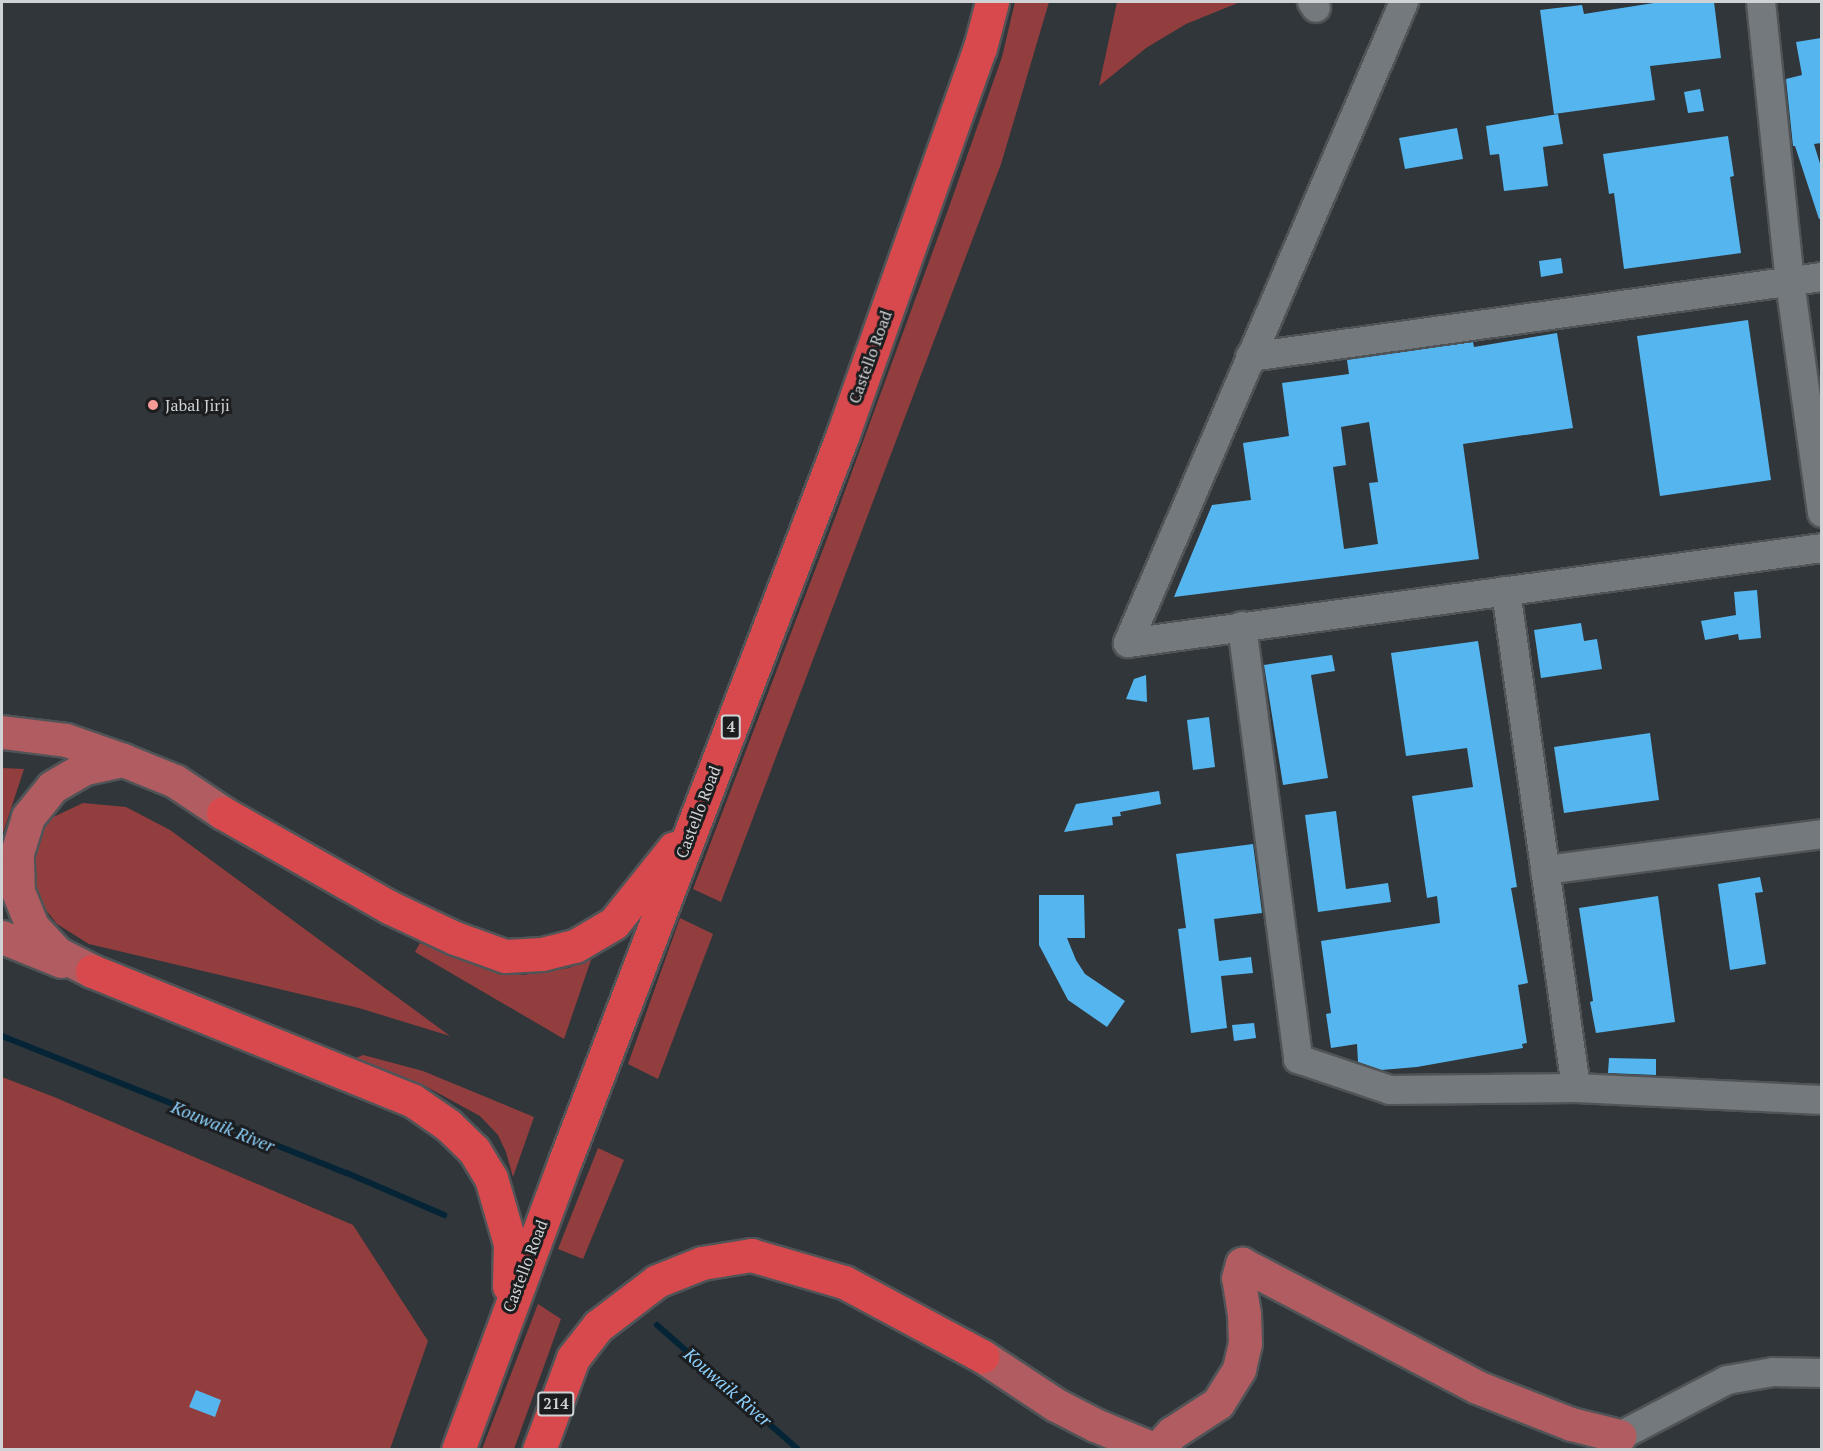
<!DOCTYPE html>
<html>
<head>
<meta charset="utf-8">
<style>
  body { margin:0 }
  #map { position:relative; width:1823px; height:1451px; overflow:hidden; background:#31363a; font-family:"PT Serif",serif }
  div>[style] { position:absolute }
  .green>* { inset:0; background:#933e3e }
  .stream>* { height:6px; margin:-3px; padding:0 3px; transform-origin:3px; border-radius:3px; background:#052536 }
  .building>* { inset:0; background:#55b6ef }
  .roads { filter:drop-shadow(2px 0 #505457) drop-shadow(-2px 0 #505457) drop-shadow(0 2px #505457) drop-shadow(0 -2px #505457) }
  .minor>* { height:28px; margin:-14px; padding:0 14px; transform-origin:14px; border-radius:14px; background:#73797d }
  .major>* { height:33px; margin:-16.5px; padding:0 16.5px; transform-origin:16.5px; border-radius:16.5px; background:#b05c60 }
  .highway>* { height:33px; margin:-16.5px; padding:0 16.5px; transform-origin:16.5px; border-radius:16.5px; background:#d8494d }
  .dots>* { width:16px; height:16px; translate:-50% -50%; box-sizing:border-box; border:3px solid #1b1d1f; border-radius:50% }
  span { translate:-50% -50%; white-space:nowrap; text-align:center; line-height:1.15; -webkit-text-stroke:6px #1b1d1f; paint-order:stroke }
  .shield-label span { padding:2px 4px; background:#1b1d1f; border:2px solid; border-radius:4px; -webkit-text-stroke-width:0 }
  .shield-label { font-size:15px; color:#cfd3d5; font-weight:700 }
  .street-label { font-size:16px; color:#cfd3d5 }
  .poi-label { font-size:16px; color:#cfd3d5 }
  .left { translate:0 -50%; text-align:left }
  .water-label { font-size:18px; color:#8cd0fb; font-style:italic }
  .frame { position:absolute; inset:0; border:3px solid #cfd3d5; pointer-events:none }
</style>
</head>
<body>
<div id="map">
  <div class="green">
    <div style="clip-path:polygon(1015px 2px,1049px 2px,1001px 164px,721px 902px,693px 889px,835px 518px,948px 210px,1002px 57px)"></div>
    <div style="clip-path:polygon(1117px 2px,1240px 2px,1186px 24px,1146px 48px,1099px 86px)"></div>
    <div style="clip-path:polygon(2px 768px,24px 769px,2px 836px)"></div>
    <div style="clip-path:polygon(83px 803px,126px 807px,170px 830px,450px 1036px,359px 1008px,89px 944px,57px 924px,31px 891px,30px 849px,47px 820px)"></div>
    <div style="clip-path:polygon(680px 918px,713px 934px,658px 1079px,628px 1064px)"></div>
    <div style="clip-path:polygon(420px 943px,523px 975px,569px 968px,592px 957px,564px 1039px,415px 952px)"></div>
    <div style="clip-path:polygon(363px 1055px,423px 1071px,534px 1117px,513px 1177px,506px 1152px,498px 1135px,480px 1116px,427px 1087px,356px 1058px)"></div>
    <div style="clip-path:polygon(2px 1077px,54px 1097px,353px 1225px,428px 1341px,390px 1449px,2px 1449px)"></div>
    <div style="clip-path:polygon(598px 1148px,624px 1160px,583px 1259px,558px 1249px)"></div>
    <div style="clip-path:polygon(538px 1304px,561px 1319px,514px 1449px,482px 1449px)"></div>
  </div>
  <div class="stream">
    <div style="left:2px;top:1036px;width:371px;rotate:21.7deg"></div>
    <div style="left:347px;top:1173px;width:106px;rotate:23.4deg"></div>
    <div style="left:657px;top:1325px;width:189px;rotate:41.4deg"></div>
  </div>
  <div class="building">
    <div style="clip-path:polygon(1660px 2px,1714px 2px,1721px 58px,1650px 66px,1655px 100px,1554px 114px,1540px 10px,1582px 5px,1584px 14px)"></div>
    <div style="clip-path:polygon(1821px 38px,1821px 143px,1814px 144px,1821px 167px,1821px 218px,1819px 219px,1795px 146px,1793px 146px,1786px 79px,1802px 75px,1796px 42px)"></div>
    <div style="clip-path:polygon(1700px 89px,1704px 111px,1688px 113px,1684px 92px)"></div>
    <div style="clip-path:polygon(1558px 114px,1563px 144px,1543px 147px,1548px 186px,1504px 191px,1499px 154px,1490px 155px,1486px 126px)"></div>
    <div style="clip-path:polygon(1457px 128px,1463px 159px,1405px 169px,1399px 138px)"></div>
    <div style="clip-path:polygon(1728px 136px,1734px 176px,1730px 177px,1741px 253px,1624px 269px,1614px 193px,1609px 194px,1603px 154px)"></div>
    <div style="clip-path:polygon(1561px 258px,1563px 273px,1541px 277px,1539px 261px)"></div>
    <div style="clip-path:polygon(1748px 320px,1771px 480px,1660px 496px,1637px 336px)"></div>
    <div style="clip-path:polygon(evenodd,1557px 333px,1573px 428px,1463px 444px,1479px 559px,1174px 597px,1212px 505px,1251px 500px,1243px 443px,1289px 436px,1282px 383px,1349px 374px,1347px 360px,1473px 342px,1474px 347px,1557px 333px,1369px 422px,1378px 482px,1369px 483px,1378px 544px,1344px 549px,1333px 467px,1346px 465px,1341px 427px,1369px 422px)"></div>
    <div style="clip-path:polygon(1757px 590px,1761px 638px,1739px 640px,1738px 634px,1705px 640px,1701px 621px,1736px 615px,1734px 592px)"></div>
    <div style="clip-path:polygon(1581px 623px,1584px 641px,1597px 639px,1602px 669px,1541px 678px,1534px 630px)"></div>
    <div style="clip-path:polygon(1478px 641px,1517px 887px,1511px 888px,1528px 983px,1518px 985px,1527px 1043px,1522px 1044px,1523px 1048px,1417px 1067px,1381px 1070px,1358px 1062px,1357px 1044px,1331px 1048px,1326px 1014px,1331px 1013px,1321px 941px,1440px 923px,1437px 896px,1427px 898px,1412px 796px,1473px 787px,1467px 748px,1406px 756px,1391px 653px)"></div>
    <div style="clip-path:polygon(1332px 655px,1335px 671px,1311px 675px,1328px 778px,1283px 785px,1264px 665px)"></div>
    <div style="clip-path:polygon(1146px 675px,1147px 702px,1126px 699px,1134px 679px)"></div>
    <div style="clip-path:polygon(1209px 717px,1215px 767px,1193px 770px,1187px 720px)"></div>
    <div style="clip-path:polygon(1650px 733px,1659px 800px,1564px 813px,1554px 747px)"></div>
    <div style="clip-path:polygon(1159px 791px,1161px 804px,1120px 812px,1121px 816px,1112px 817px,1113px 825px,1064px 832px,1076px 804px)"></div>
    <div style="clip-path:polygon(1336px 811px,1346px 889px,1388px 883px,1391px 902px,1318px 912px,1305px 815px)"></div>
    <div style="clip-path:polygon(1253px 844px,1262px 913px,1214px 919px,1219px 961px,1251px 957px,1253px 973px,1221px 976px,1227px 1028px,1191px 1033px,1178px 929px,1186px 928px,1176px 854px)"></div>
    <div style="clip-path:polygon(1760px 877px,1763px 892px,1755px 893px,1766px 964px,1730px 970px,1718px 884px)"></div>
    <div style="clip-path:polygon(1039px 895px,1084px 895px,1085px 938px,1067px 938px,1076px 960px,1085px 974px,1125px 1001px,1107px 1027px,1068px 1000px,1039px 945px)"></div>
    <div style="clip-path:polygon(1658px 896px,1675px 1022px,1596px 1033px,1590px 1002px,1593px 1001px,1579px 908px)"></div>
    <div style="clip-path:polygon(1254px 1023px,1256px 1038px,1234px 1041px,1232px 1025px)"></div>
    <div style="clip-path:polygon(1609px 1058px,1656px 1059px,1656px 1075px,1608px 1073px)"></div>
    <div style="clip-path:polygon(196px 1390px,221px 1400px,215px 1417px,189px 1407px)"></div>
  </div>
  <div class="roads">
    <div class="minor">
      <div style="left:1312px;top:2px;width:7px;rotate:56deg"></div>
      <div style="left:1761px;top:2px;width:281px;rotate:84.1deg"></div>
      <div style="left:1790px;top:282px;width:233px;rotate:82.1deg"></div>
      <div style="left:1250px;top:357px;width:578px;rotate:-7.96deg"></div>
      <div style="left:1506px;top:591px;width:502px;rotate:81.98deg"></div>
      <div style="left:1242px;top:626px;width:437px;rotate:82.6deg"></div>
      <div style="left:1298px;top:1059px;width:97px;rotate:18.6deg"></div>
      <div style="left:1390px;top:1090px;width:186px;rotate:-0.6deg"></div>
      <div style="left:1576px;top:1088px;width:246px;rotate:2.8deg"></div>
      <div style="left:1128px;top:643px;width:700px;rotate:-7.79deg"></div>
      <div style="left:1128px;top:643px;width:698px;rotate:-66.7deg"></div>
      <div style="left:1545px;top:870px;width:279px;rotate:-7.4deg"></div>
      <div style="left:1620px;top:1436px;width:121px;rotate:-27.6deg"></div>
      <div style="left:1727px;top:1380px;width:47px;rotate:-9.9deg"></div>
      <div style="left:1773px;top:1372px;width:49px;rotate:1.2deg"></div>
    </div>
    <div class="major">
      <div style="left:2px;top:732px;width:64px;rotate:7.1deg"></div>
      <div style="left:66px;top:740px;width:60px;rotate:19.3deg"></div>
      <div style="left:123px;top:760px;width:56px;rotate:22deg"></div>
      <div style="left:175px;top:781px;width:58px;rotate:33.7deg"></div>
      <div style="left:2px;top:937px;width:64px;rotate:22.1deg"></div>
      <div style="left:92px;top:971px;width:38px;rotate:-153deg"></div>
      <div style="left:58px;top:954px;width:38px;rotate:-133deg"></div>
      <div style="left:32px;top:926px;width:38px;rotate:-112deg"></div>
      <div style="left:18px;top:891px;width:38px;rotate:-92deg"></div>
      <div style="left:17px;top:853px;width:38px;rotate:-73deg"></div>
      <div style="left:28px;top:817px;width:38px;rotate:-51deg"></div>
      <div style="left:52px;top:787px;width:38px;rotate:-30deg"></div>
      <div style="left:85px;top:768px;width:39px;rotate:-12deg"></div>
      <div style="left:982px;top:1356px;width:89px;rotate:33.5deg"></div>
      <div style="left:1056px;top:1405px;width:44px;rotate:27.1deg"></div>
      <div style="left:1095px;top:1425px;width:66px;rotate:22.3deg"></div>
      <div style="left:1157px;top:1450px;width:23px;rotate:-49deg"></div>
      <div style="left:1172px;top:1433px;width:55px;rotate:-33.1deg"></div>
      <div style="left:1218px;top:1403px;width:40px;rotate:-58deg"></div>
      <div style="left:1239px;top:1369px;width:27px;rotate:-77deg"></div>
      <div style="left:1245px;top:1343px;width:29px;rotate:-92deg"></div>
      <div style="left:1244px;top:1314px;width:36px;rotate:-99deg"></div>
      <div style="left:1238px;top:1278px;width:15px;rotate:-74deg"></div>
      <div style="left:1242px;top:1264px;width:265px;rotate:27.6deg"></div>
      <div style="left:1477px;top:1387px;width:101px;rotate:21.5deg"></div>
      <div style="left:1571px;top:1424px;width:50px;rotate:13.8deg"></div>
    </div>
    <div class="highway">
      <div style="left:223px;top:813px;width:191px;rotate:29.5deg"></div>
      <div style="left:389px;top:907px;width:73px;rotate:25.2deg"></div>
      <div style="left:455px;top:938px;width:53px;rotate:19.8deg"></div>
      <div style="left:505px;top:956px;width:37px;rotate:-3deg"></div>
      <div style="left:542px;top:954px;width:34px;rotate:-14deg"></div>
      <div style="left:575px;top:946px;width:45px;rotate:-30.5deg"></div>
      <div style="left:614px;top:923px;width:96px;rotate:-51.3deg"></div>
      <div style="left:92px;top:971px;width:345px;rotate:22deg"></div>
      <div style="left:412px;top:1100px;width:44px;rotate:34.8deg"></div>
      <div style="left:448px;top:1125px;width:36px;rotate:44deg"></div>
      <div style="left:474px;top:1150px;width:33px;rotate:59deg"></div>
      <div style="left:491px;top:1178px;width:69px;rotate:73.9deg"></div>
      <div style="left:510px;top:1244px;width:42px;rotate:91.4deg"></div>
      <div style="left:458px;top:1450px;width:308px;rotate:-69.7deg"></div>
      <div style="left:565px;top:1161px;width:778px;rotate:-69.07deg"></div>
      <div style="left:843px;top:434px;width:410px;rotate:-70.5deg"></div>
      <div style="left:980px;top:48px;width:48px;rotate:-75.4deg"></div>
      <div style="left:539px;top:1450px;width:98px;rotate:-69.7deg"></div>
      <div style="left:573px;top:1358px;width:41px;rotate:-52deg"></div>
      <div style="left:598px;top:1326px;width:74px;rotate:-37.3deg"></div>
      <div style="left:657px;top:1281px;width:48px;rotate:-21.8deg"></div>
      <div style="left:702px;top:1263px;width:50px;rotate:-9.3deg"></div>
      <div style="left:751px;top:1255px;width:97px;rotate:16.2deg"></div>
      <div style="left:844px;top:1282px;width:157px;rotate:28.2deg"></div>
    </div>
  </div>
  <div class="dots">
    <div style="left:153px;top:405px;background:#f59b97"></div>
  </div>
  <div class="shield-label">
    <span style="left:731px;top:727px">4</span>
    <span style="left:556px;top:1404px">214</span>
  </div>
  <div class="street-label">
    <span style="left:870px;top:357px;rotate:-70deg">Castello Road</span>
    <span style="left:698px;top:812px;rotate:-69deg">Castello Road</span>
    <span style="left:525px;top:1266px;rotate:-69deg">Castello Road</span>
  </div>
  <div class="poi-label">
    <span class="left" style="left:165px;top:405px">Jabal Jirji</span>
  </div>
  <div class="water-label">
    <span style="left:223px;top:1126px;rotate:22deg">Kouwaik River</span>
    <span style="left:728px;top:1387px;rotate:41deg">Kouwaik River</span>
  </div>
  <div class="frame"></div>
</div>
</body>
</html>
